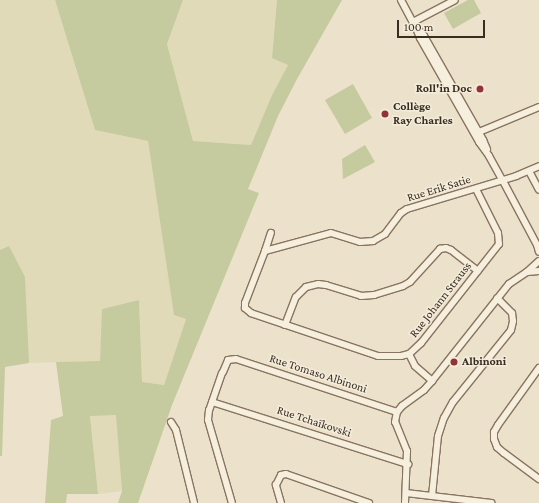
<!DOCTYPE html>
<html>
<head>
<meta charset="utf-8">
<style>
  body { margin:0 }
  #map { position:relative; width:539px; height:503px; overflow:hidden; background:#ece1cb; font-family:"Crimson Pro",serif }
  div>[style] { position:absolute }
  .farmland>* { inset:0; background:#e1dab9 }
  .green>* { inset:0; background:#c5ca9f }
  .roads { filter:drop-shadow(1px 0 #887460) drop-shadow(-1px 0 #887460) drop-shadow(0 1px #887460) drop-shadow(0 -1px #887460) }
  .minor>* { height:6px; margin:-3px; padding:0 3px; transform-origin:3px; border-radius:3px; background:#f7efde }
  .dots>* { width:11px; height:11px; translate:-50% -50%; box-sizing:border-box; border:2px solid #f4ecda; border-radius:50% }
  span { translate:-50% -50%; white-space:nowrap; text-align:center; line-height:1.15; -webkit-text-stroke:3px #f4ecda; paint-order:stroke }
  .poi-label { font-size:12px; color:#392d22; font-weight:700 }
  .right { translate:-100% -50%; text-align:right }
  .left { translate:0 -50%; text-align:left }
  .street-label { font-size:12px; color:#392d22 }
  .scale { position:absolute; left:397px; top:20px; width:88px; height:18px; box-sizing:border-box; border:2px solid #392d22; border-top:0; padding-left:5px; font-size:12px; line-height:14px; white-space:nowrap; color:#392d22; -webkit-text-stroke:3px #f4ecda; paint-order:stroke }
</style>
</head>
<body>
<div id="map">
  <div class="farmland">
    <div style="clip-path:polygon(0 0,55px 0,95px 130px,148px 141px,174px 314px,186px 319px,164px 385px,142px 382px,139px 300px,103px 309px,100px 361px,27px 363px,9px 246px,0 250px)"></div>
    <div style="clip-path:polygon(183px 0,277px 0,272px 58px,288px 65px,272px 95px,251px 145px,193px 141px,167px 44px)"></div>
    <div style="clip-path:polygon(90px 415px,117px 415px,122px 491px,98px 494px)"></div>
  </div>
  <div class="green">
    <div style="clip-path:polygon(55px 0,183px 0,167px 44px,193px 141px,251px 145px,272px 95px,288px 65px,272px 58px,277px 0,342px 0,297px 79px,278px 116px,248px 189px,259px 193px,172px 405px,138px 503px,118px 503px,122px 491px,116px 415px,90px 416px,98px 494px,67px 494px,66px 503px,45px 503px,51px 420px,63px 416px,56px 362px,100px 361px,102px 309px,139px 300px,142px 382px,164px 385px,186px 319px,174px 315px,148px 141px,95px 130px)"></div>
    <div style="clip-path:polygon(468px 0,474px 0,481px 13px,453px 29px,444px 13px)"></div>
    <div style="clip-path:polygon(353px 84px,372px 118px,345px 134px,325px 100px)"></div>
    <div style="clip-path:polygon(365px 145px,375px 162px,343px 179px,342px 159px)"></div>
    <div style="clip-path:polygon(9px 246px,25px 277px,29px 363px,5px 367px,2px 456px,0 456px,0 250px)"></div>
  </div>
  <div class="roads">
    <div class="minor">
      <div style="left:401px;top:0;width:32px;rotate:62deg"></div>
      <div style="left:416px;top:28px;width:11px;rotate:68deg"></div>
      <div style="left:420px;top:38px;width:120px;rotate:60.4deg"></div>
      <div style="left:479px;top:142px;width:17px;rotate:54deg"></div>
      <div style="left:489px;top:156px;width:29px;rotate:61deg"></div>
      <div style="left:503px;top:181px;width:72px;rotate:62deg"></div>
      <div style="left:537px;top:245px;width:7px;rotate:74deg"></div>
      <div style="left:413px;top:22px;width:47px;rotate:-27.6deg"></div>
      <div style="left:418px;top:29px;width:9px;rotate:49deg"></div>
      <div style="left:424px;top:36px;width:120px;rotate:60.4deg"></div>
      <div style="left:483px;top:140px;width:10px;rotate:66deg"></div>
      <div style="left:479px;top:132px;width:65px;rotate:-22.6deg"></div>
      <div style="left:529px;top:171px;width:21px;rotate:62deg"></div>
      <div style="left:476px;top:189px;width:49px;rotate:63.4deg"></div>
      <div style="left:498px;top:233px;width:11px;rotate:85deg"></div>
      <div style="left:499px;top:244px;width:126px;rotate:128.2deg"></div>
      <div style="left:421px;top:343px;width:16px;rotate:137deg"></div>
      <div style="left:409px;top:354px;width:8px;rotate:166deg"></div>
      <div style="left:401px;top:356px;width:23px;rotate:180deg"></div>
      <div style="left:378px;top:356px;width:134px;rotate:-161.3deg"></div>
      <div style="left:251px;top:313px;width:8px;rotate:-140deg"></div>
      <div style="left:245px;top:308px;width:5px;rotate:-90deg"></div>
      <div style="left:245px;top:303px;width:56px;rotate:-69deg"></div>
      <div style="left:265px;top:251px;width:68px;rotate:-15.3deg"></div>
      <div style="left:331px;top:233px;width:30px;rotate:17deg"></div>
      <div style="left:360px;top:242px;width:13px;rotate:-4deg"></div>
      <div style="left:373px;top:241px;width:14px;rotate:-30deg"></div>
      <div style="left:385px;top:234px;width:26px;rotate:-53deg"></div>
      <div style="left:401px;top:213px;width:7px;rotate:-34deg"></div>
      <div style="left:407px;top:209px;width:114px;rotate:-16.8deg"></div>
      <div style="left:516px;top:176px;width:25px;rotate:-23deg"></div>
      <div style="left:265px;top:251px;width:19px;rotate:-72deg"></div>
      <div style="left:527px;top:272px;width:12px;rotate:-5deg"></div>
      <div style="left:285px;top:325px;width:30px;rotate:-69deg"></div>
      <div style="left:296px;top:297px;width:14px;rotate:-45deg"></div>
      <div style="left:306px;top:287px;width:12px;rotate:-14deg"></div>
      <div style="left:318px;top:284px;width:8px;rotate:7deg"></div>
      <div style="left:326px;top:285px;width:37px;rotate:17deg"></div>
      <div style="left:361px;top:296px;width:13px;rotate:-4deg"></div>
      <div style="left:374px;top:295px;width:30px;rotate:-17deg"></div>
      <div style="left:403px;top:286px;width:8px;rotate:-30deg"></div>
      <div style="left:410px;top:282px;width:45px;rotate:-47.7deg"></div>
      <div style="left:440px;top:249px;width:6px;rotate:-9deg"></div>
      <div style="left:446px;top:248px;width:5px;rotate:22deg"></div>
      <div style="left:451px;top:250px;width:34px;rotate:38deg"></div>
      <div style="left:409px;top:354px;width:13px;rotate:63deg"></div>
      <div style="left:415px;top:366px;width:23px;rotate:41deg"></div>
      <div style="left:539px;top:368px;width:70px;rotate:125.7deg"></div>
      <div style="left:498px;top:425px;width:8px;rotate:120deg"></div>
      <div style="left:494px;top:432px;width:7px;rotate:90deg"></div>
      <div style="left:494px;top:439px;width:9px;rotate:69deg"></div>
      <div style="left:497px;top:447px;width:9px;rotate:41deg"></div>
      <div style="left:504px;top:453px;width:44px;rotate:36.6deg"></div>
      <div style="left:223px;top:372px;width:13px;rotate:-67deg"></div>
      <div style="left:228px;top:360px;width:8px;rotate:-7deg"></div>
      <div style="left:236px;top:359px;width:169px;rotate:18.2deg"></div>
      <div style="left:222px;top:373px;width:39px;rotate:109deg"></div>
      <div style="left:209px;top:410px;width:10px;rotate:96deg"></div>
      <div style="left:208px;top:420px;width:86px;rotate:73.9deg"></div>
      <div style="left:212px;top:402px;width:206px;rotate:17.6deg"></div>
      <div style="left:171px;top:422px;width:9px;rotate:58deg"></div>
      <div style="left:176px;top:430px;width:75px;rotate:76.1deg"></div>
      <div style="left:406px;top:493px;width:86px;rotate:6.7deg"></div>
      <div style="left:432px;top:496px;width:60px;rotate:-84.3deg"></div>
      <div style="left:438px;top:436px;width:19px;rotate:-72deg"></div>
      <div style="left:444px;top:418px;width:18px;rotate:-61deg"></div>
      <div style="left:453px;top:402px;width:92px;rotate:-51.1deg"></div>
      <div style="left:511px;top:330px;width:9px;rotate:-77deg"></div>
      <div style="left:513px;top:321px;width:8px;rotate:-97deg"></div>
      <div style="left:512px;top:313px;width:21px;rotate:-135deg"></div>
      <div style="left:281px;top:503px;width:19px;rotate:-106deg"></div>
      <div style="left:276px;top:485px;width:11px;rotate:-63deg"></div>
      <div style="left:281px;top:475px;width:5px;rotate:-11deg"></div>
      <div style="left:286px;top:474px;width:88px;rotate:19.3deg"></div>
      <div style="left:405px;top:503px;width:52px;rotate:-87.8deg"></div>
      <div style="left:407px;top:451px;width:31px;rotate:-112deg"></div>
      <div style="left:395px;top:422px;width:10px;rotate:-79deg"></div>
      <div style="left:397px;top:412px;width:8px;rotate:-50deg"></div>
      <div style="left:402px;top:406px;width:27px;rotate:-36deg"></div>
      <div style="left:424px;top:390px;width:12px;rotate:-48deg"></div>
      <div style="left:432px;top:381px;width:124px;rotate:-51.6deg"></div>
      <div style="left:509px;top:284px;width:22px;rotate:-34deg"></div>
      <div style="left:527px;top:272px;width:16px;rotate:-43deg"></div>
    </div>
  </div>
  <div class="dots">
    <div style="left:480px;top:89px;background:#923437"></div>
    <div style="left:385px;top:114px;background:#923437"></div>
    <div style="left:454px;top:362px;background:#923437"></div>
  </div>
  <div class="poi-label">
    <span class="right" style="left:472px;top:89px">Roll'in Doc</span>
    <span class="left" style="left:393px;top:114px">Collège<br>Ray Charles</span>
    <span class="left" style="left:462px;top:362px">Albinoni</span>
  </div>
  <div class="street-label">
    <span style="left:439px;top:189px;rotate:-17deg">Rue Erik Satie</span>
    <span style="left:441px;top:300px;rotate:-52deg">Rue Johann Strauss</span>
    <span style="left:318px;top:374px;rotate:18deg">Rue Tomaso Albinoni</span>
    <span style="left:314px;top:422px;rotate:18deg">Rue Tchaïkovski</span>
  </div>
  <div class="scale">100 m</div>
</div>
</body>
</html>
